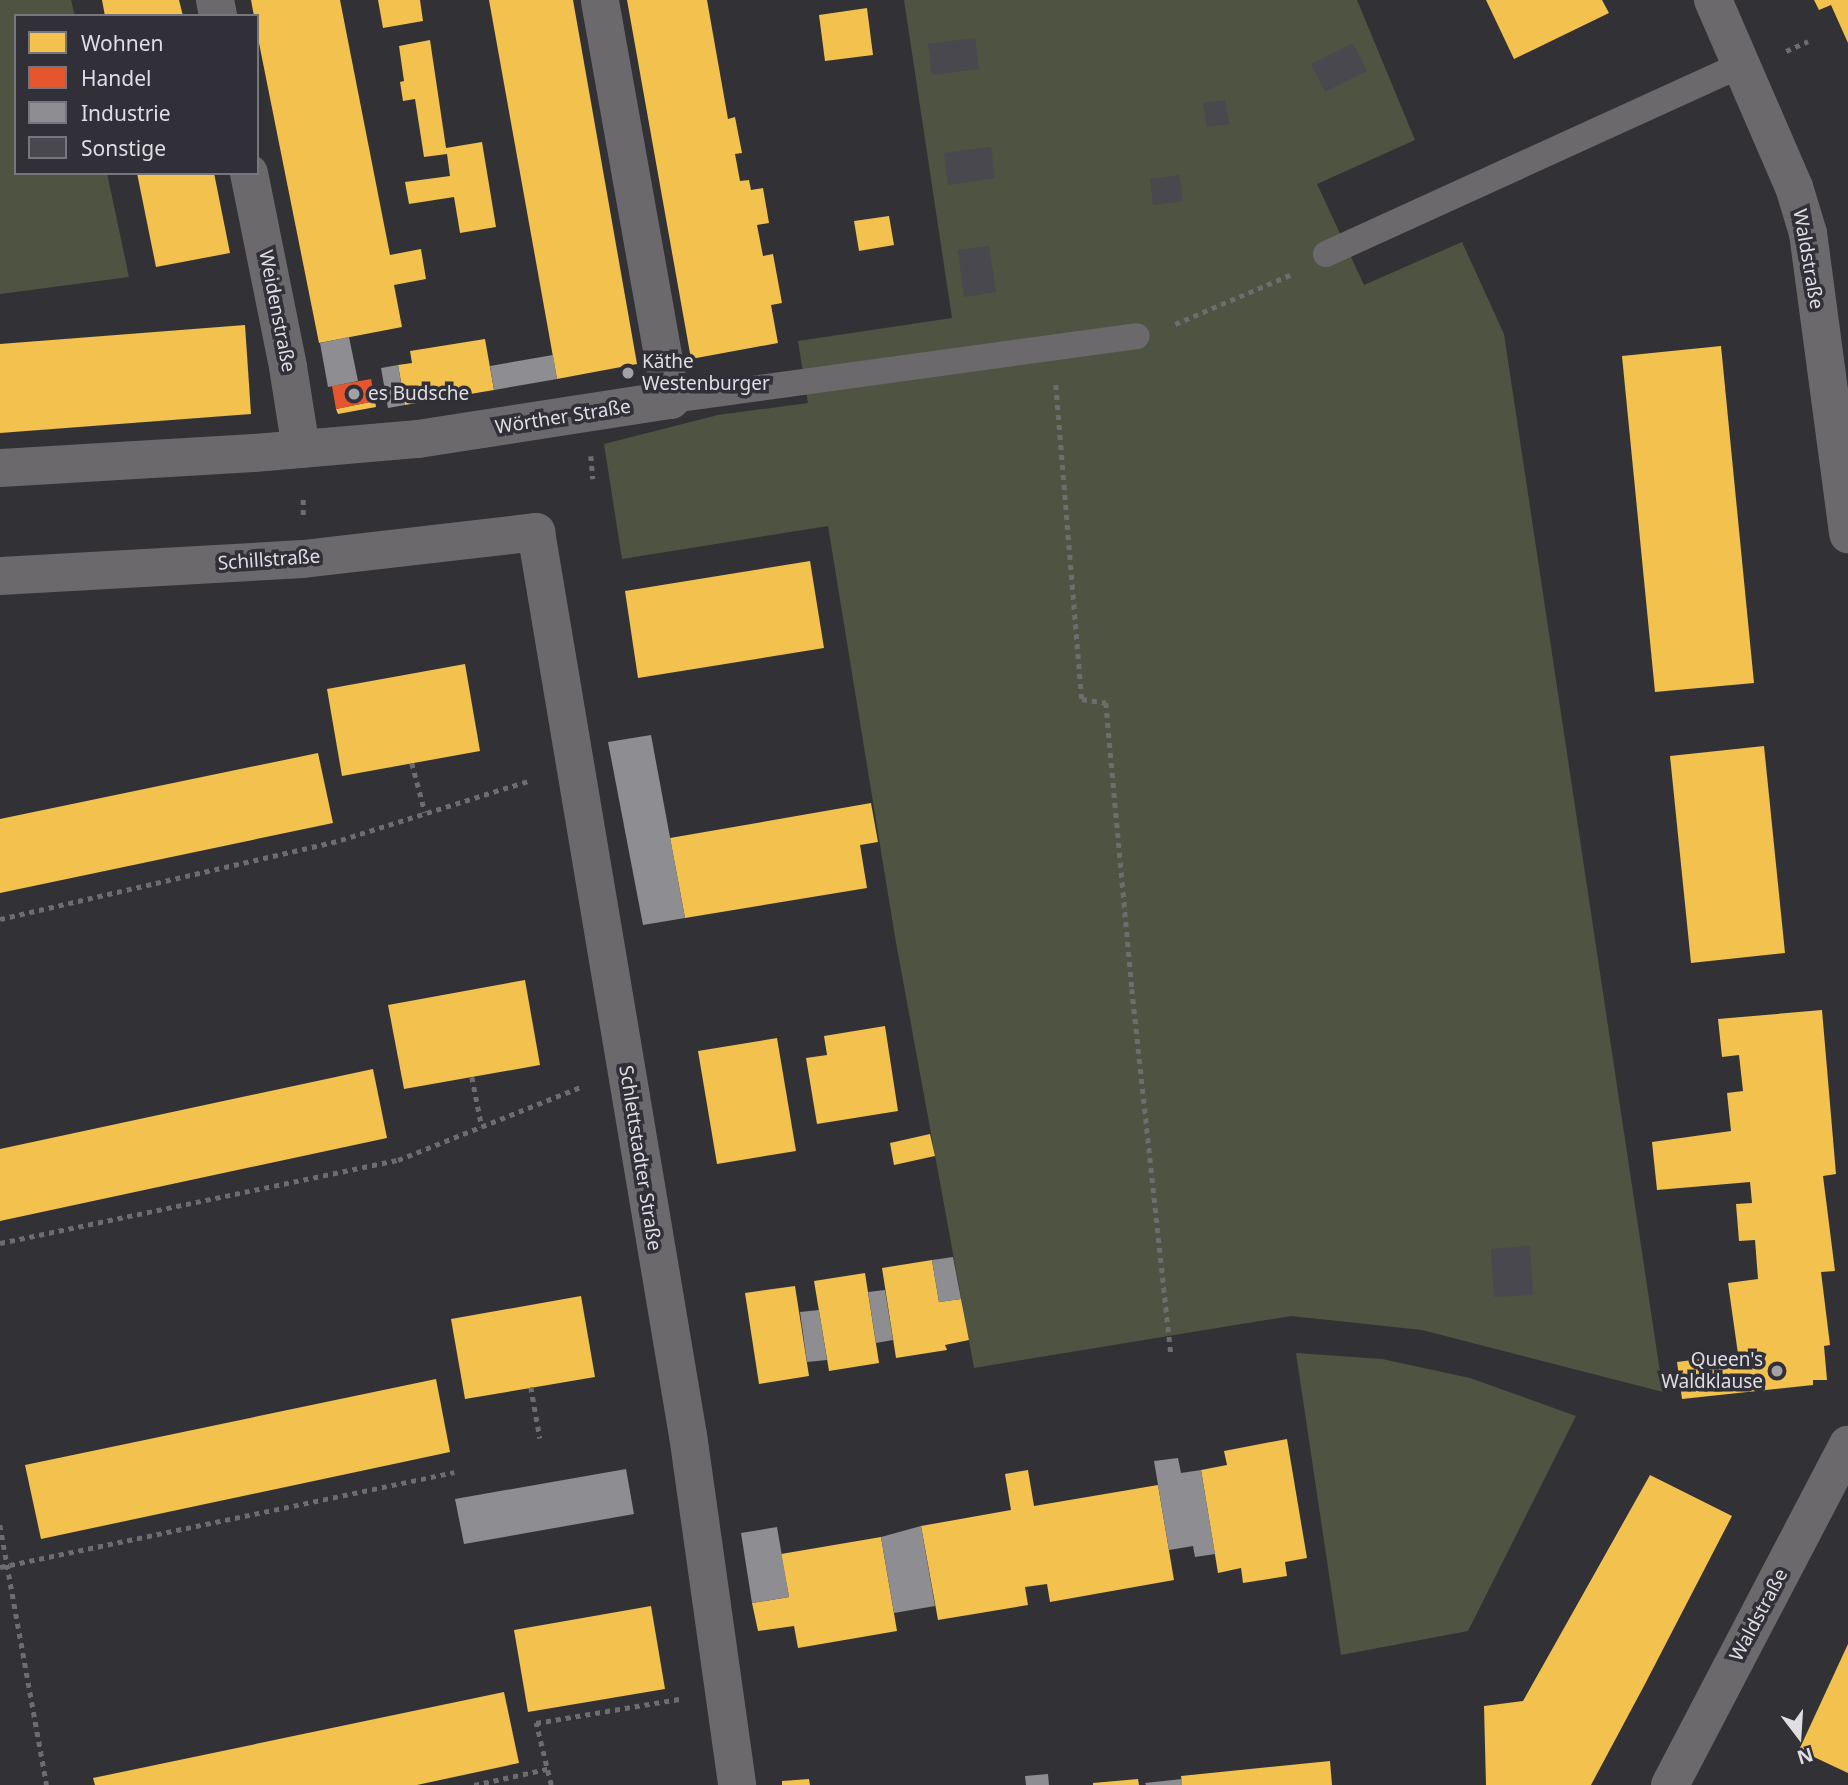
<!DOCTYPE html>
<html>
<head>
<meta charset="utf-8">
<style>
  body { margin:0 }
  #map { position:relative; width:1848px; height:1785px; overflow:hidden; background:#323236; font-family:"Noto Sans",sans-serif }
  div>[style] { position:absolute }
  .green>* { inset:0; background:#4f5341 }
  .homes>* { inset:0; background:#f2c14e }
  .shops>* { inset:0; background:#e4572e }
  .industry>* { inset:0; background:#8d8d92 }
  .building>* { inset:0; background:#49484f }
  .path>* { height:4.5px; margin-top:-2.25px; transform-origin:0; background:repeating-linear-gradient(90deg,#6e6c6f 0 5px,transparent 0 10px) }
  .lane>* { height:26px; margin:-13px; padding:0 13px; transform-origin:13px; border-radius:13px; background:#6c696c }
  .street>* { height:38px; margin:-19px; padding:0 19px; transform-origin:19px; border-radius:19px; background:#6c696c }
  .dots>* { width:19px; height:19px; translate:-50% -50%; box-sizing:border-box; border:4px solid #313038; border-radius:50% }
  span { translate:-50% -50%; white-space:nowrap; text-align:center; line-height:1.15; -webkit-text-stroke:7px #313038; paint-order:stroke }
  .street-label { font-size:19px; color:#dedee3 }
  .poi-label { font-size:19px; color:#dedee3 }
  .left { translate:0 -50%; text-align:left }
  .right { translate:-100% -50%; text-align:right }
  .legend { position:absolute; left:14px; top:14px; width:245px; height:161px; box-sizing:border-box; background:#313038; border:2px solid #76767c; margin:0; padding:9px 12px; list-style:none; font-size:21px; color:#dedee3 }
  .legend li { display:flex; align-items:center; gap:14px; height:35px }
  .legend b { width:35px; border:2px solid #76767c }
  .north { position:absolute; left:1764px; top:1701px; width:70px; height:70px; -webkit-text-stroke:5px #313038; paint-order:stroke; rotate:163deg; font-size:19px; font-weight:700; line-height:28px; text-align:center; color:#dedee3 }
  .north::after { content:''; display:block; margin:auto; width:24px; height:32px; background:#dedee3; clip-path:polygon(50% 0,100% 100%,50% 72%,0 100%) }
</style>
</head>
<body>
<div id="map">
  <div class="green">
    <div style="clip-path:polygon(0 0,71px 0,75px 16px,16px 16px,16px 173px,107px 173px,129px 277px,0 294px)"></div>
    <div style="clip-path:polygon(904px 0,1357px 0,1415px 140px,1317px 184px,1364px 285px,1462px 242px,1504px 334px,1663px 1392px,1422px 1330px,1291px 1316px,974px 1368px,895px 937px,828px 526px,622px 559px,604px 444px,718px 415px,808px 403px,798px 341px,952px 318px)"></div>
    <div style="clip-path:polygon(1296px 1353px,1382px 1359px,1470px 1378px,1576px 1416px,1468px 1631px,1341px 1655px)"></div>
  </div>
  <div class="homes">
    <div style="clip-path:polygon(102px 0,179px 0,183px 16px,105px 16px)"></div>
    <div style="clip-path:polygon(251px 0,340px 0,390px 255px,421px 249px,426px 279px,394px 285px,402px 327px,319px 343px,257px 33px,257px 16px,254px 16px)"></div>
    <div style="clip-path:polygon(378px 0,420px 0,423px 21px,383px 28px)"></div>
    <div style="clip-path:polygon(489px 0,573px 0,637px 364px,557px 379px)"></div>
    <div style="clip-path:polygon(627px 0,707px 0,728px 119px,735px 117px,742px 153px,735px 154px,740px 181px,749px 180px,751px 190px,763px 188px,769px 223px,757px 225px,763px 256px,773px 254px,782px 303px,771px 305px,778px 343px,691px 359px)"></div>
    <div style="clip-path:polygon(1486px 0,1602px 0,1609px 13px,1514px 59px)"></div>
    <div style="clip-path:polygon(1814px 0,1848px 0,1848px 43px,1831px 5px,1819px 10px)"></div>
    <div style="clip-path:polygon(867px 8px,873px 55px,825px 61px,819px 15px)"></div>
    <div style="clip-path:polygon(430px 40px,446px 148px,482px 142px,496px 227px,460px 233px,454px 197px,409px 204px,405px 182px,450px 176px,447px 154px,424px 157px,415px 99px,403px 101px,400px 82px,404px 81px,399px 46px)"></div>
    <div style="clip-path:polygon(137px 173px,214px 173px,230px 253px,156px 267px)"></div>
    <div style="clip-path:polygon(889px 216px,894px 245px,859px 251px,854px 221px)"></div>
    <div style="clip-path:polygon(245px 325px,251px 414px,0 433px,0 344px)"></div>
    <div style="clip-path:polygon(485px 339px,494px 390px,405px 405px,398px 365px,412px 363px,410px 351px)"></div>
    <div style="clip-path:polygon(1721px 346px,1754px 683px,1655px 692px,1622px 356px)"></div>
    <div style="clip-path:polygon(375px 401px,376px 407px,338px 414px,336px 409px)"></div>
    <div style="clip-path:polygon(810px 561px,824px 648px,638px 678px,625px 591px)"></div>
    <div style="clip-path:polygon(465px 664px,480px 751px,342px 776px,327px 689px)"></div>
    <div style="clip-path:polygon(1764px 746px,1785px 953px,1691px 963px,1670px 756px)"></div>
    <div style="clip-path:polygon(318px 753px,333px 823px,0 893px,0 819px)"></div>
    <div style="clip-path:polygon(871px 803px,878px 842px,860px 845px,867px 888px,685px 918px,670px 838px)"></div>
    <div style="clip-path:polygon(525px 980px,540px 1065px,404px 1089px,388px 1005px)"></div>
    <div style="clip-path:polygon(1822px 1010px,1836px 1174px,1823px 1176px,1835px 1271px,1821px 1272px,1830px 1345px,1824px 1346px,1827px 1380px,1813px 1380px,1813px 1385px,1682px 1399px,1677px 1362px,1738px 1354px,1728px 1283px,1758px 1279px,1755px 1240px,1739px 1241px,1736px 1204px,1752px 1203px,1750px 1182px,1657px 1190px,1652px 1142px,1731px 1131px,1727px 1093px,1743px 1091px,1739px 1055px,1722px 1057px,1718px 1019px)"></div>
    <div style="clip-path:polygon(885px 1026px,898px 1111px,817px 1124px,806px 1058px,827px 1055px,824px 1036px)"></div>
    <div style="clip-path:polygon(777px 1038px,796px 1151px,717px 1164px,698px 1051px)"></div>
    <div style="clip-path:polygon(373px 1069px,387px 1138px,0 1221px,0 1149px)"></div>
    <div style="clip-path:polygon(930px 1134px,935px 1156px,894px 1165px,890px 1143px)"></div>
    <div style="clip-path:polygon(932px 1260px,939px 1302px,961px 1299px,969px 1340px,945px 1345px,947px 1350px,896px 1358px,882px 1268px)"></div>
    <div style="clip-path:polygon(865px 1273px,879px 1363px,829px 1371px,814px 1281px)"></div>
    <div style="clip-path:polygon(795px 1286px,809px 1376px,759px 1384px,745px 1293px)"></div>
    <div style="clip-path:polygon(581px 1296px,595px 1377px,465px 1399px,451px 1319px)"></div>
    <div style="clip-path:polygon(436px 1379px,450px 1452px,41px 1539px,25px 1465px)"></div>
    <div style="clip-path:polygon(1287px 1439px,1307px 1558px,1285px 1562px,1287px 1576px,1243px 1583px,1241px 1568px,1218px 1573px,1201px 1470px,1227px 1465px,1224px 1451px)"></div>
    <div style="clip-path:polygon(1028px 1470px,1034px 1506px,1158px 1485px,1174px 1580px,1050px 1602px,1047px 1584px,1025px 1587px,1028px 1605px,938px 1620px,921px 1526px,1011px 1510px,1005px 1474px)"></div>
    <div style="clip-path:polygon(1650px 1475px,1732px 1516px,1645px 1684px,1591px 1785px,1486px 1785px,1484px 1706px,1523px 1701px)"></div>
    <div style="clip-path:polygon(881px 1537px,897px 1631px,798px 1648px,794px 1626px,758px 1631px,752px 1603px,789px 1597px,781px 1554px)"></div>
    <div style="clip-path:polygon(651px 1606px,665px 1689px,528px 1712px,514px 1630px)"></div>
    <div style="clip-path:polygon(1848px 1644px,1848px 1773px,1799px 1750px)"></div>
    <div style="clip-path:polygon(504px 1692px,519px 1763px,417px 1785px,95px 1785px,93px 1778px)"></div>
    <div style="clip-path:polygon(1330px 1761px,1332px 1785px,1182px 1785px,1181px 1776px)"></div>
    <div style="clip-path:polygon(809px 1779px,810px 1785px,782px 1785px,782px 1781px)"></div>
    <div style="clip-path:polygon(1138px 1779px,1139px 1785px,1093px 1785px,1093px 1783px)"></div>
  </div>
  <div class="shops">
    <div style="clip-path:polygon(371px 379px,375px 401px,336px 409px,332px 386px)"></div>
  </div>
  <div class="industry">
    <div style="clip-path:polygon(349px 337px,358px 381px,328px 387px,320px 343px)"></div>
    <div style="clip-path:polygon(553px 355px,557px 379px,494px 390px,490px 366px)"></div>
    <div style="clip-path:polygon(398px 365px,405px 405px,388px 408px,381px 368px)"></div>
    <div style="clip-path:polygon(651px 735px,685px 918px,643px 925px,608px 742px)"></div>
    <div style="clip-path:polygon(953px 1257px,961px 1299px,939px 1302px,932px 1260px)"></div>
    <div style="clip-path:polygon(885px 1290px,893px 1340px,876px 1343px,868px 1292px)"></div>
    <div style="clip-path:polygon(819px 1310px,827px 1360px,807px 1362px,800px 1312px)"></div>
    <div style="clip-path:polygon(1178px 1458px,1181px 1473px,1201px 1470px,1215px 1554px,1195px 1557px,1193px 1546px,1169px 1550px,1154px 1461px)"></div>
    <div style="clip-path:polygon(626px 1469px,634px 1514px,464px 1544px,455px 1499px)"></div>
    <div style="clip-path:polygon(921px 1526px,935px 1606px,894px 1613px,881px 1537px)"></div>
    <div style="clip-path:polygon(777px 1527px,789px 1597px,752px 1603px,741px 1533px)"></div>
    <div style="clip-path:polygon(1048px 1774px,1049px 1785px,1026px 1785px,1025px 1776px)"></div>
    <div style="clip-path:polygon(1182px 1779px,1182px 1785px,1146px 1785px,1145px 1783px)"></div>
  </div>
  <div class="building">
    <div style="clip-path:polygon(975px 38px,979px 69px,932px 75px,928px 44px)"></div>
    <div style="clip-path:polygon(1353px 43px,1367px 71px,1325px 92px,1311px 64px)"></div>
    <div style="clip-path:polygon(1225px 100px,1229px 124px,1207px 127px,1203px 103px)"></div>
    <div style="clip-path:polygon(991px 147px,995px 178px,948px 185px,944px 153px)"></div>
    <div style="clip-path:polygon(1179px 175px,1183px 201px,1153px 205px,1150px 179px)"></div>
    <div style="clip-path:polygon(989px 246px,996px 292px,964px 297px,958px 250px)"></div>
    <div style="clip-path:polygon(1530px 1246px,1533px 1295px,1494px 1297px,1491px 1249px)"></div>
  </div>
  <div class="path">
    <div style="left:1786px;top:51px;width:24px;rotate:-24deg"></div>
    <div style="left:1175px;top:324px;width:127px;rotate:-23.1deg"></div>
    <div style="left:1056px;top:385px;width:315px;rotate:85.3deg"></div>
    <div style="left:1082px;top:699px;width:24px;rotate:9deg"></div>
    <div style="left:1106px;top:703px;width:287px;rotate:84.8deg"></div>
    <div style="left:1132px;top:989px;width:365px;rotate:83.9deg"></div>
    <div style="left:591px;top:456px;width:23px;rotate:85deg"></div>
    <div style="left:303px;top:515px;width:20px;rotate:-90deg"></div>
    <div style="left:412px;top:763px;width:51px;rotate:75.1deg"></div>
    <div style="left:0;top:919px;width:350px;rotate:-13deg"></div>
    <div style="left:341px;top:840px;width:199px;rotate:-17.5deg"></div>
    <div style="left:472px;top:1077px;width:51px;rotate:78.7deg"></div>
    <div style="left:0;top:1243px;width:407px;rotate:-11.8deg"></div>
    <div style="left:398px;top:1160px;width:199px;rotate:-21.8deg"></div>
    <div style="left:531px;top:1387px;width:52px;rotate:80deg"></div>
    <div style="left:0;top:1525px;width:264px;rotate:79.8deg"></div>
    <div style="left:0;top:1567px;width:464px;rotate:-11.8deg"></div>
    <div style="left:474px;top:1785px;width:75px;rotate:-12.4deg"></div>
    <div style="left:551px;top:1785px;width:64px;rotate:-103.6deg"></div>
    <div style="left:536px;top:1723px;width:145px;rotate:-9.5deg"></div>
  </div>
  <div class="lane">
    <div style="left:1326px;top:254px;width:456px;rotate:-24.5deg"></div>
    <div style="left:671px;top:400px;width:470px;rotate:-7.8deg"></div>
  </div>
  <div class="street">
    <div style="left:215px;top:0;width:16px;rotate:79deg"></div>
    <div style="left:1713px;top:0;width:204px;rotate:66.6deg"></div>
    <div style="left:1794px;top:187px;width:48px;rotate:73.1deg"></div>
    <div style="left:1808px;top:233px;width:304px;rotate:82.4deg"></div>
    <div style="left:249px;top:173px;width:198px;rotate:78.6deg"></div>
    <div style="left:288px;top:367px;width:83px;rotate:81deg"></div>
    <div style="left:0;top:468px;width:254px;rotate:-3.4deg"></div>
    <div style="left:254px;top:453px;width:165px;rotate:-4.9deg"></div>
    <div style="left:418px;top:439px;width:256px;rotate:-8.8deg"></div>
    <div style="left:671px;top:400px;width:406px;rotate:-100.1deg"></div>
    <div style="left:0;top:576px;width:303px;rotate:-3.2deg"></div>
    <div style="left:303px;top:559px;width:235px;rotate:-6.6deg"></div>
    <div style="left:536px;top:532px;width:916px;rotate:80.45deg"></div>
    <div style="left:688px;top:1435px;width:353px;rotate:82deg"></div>
    <div style="left:1670px;top:1785px;width:384px;rotate:-62.4deg"></div>
  </div>
  <div class="dots">
    <div style="left:628px;top:373px;background:#a2a2a6"></div>
    <div style="left:354px;top:394px;background:#a2a2a6"></div>
    <div style="left:1777px;top:1371px;background:#a2a2a6"></div>
  </div>
  <div class="street-label">
    <span style="left:1808px;top:259px;rotate:80deg">Waldstraße</span>
    <span style="left:277px;top:311px;rotate:79deg">Weidenstraße</span>
    <span style="left:563px;top:417px;rotate:-9deg">Wörther Straße</span>
    <span style="left:269px;top:560px;rotate:-4deg">Schillstraße</span>
    <span style="left:640px;top:1158px;rotate:81deg">Schlettstadter Straße</span>
    <span style="left:1759px;top:1615px;rotate:-62deg">Waldstraße</span>
  </div>
  <div class="poi-label">
    <span class="left" style="left:642px;top:373px">Käthe<br>Westenburger</span>
    <span class="left" style="left:368px;top:394px">es Budsche</span>
    <span class="right" style="left:1763px;top:1371px">Queen's<br>Waldklause</span>
  </div>
  <ul class="legend">
  <li><b style="height:19px;background:#f2c14e"></b>Wohnen</li>
  <li><b style="height:19px;background:#e4572e"></b>Handel</li>
  <li><b style="height:19px;background:#8d8d92"></b>Industrie</li>
  <li><b style="height:19px;background:#49484f"></b>Sonstige</li>
  </ul>
  <div class="north">N</div>
</div>
</body>
</html>
